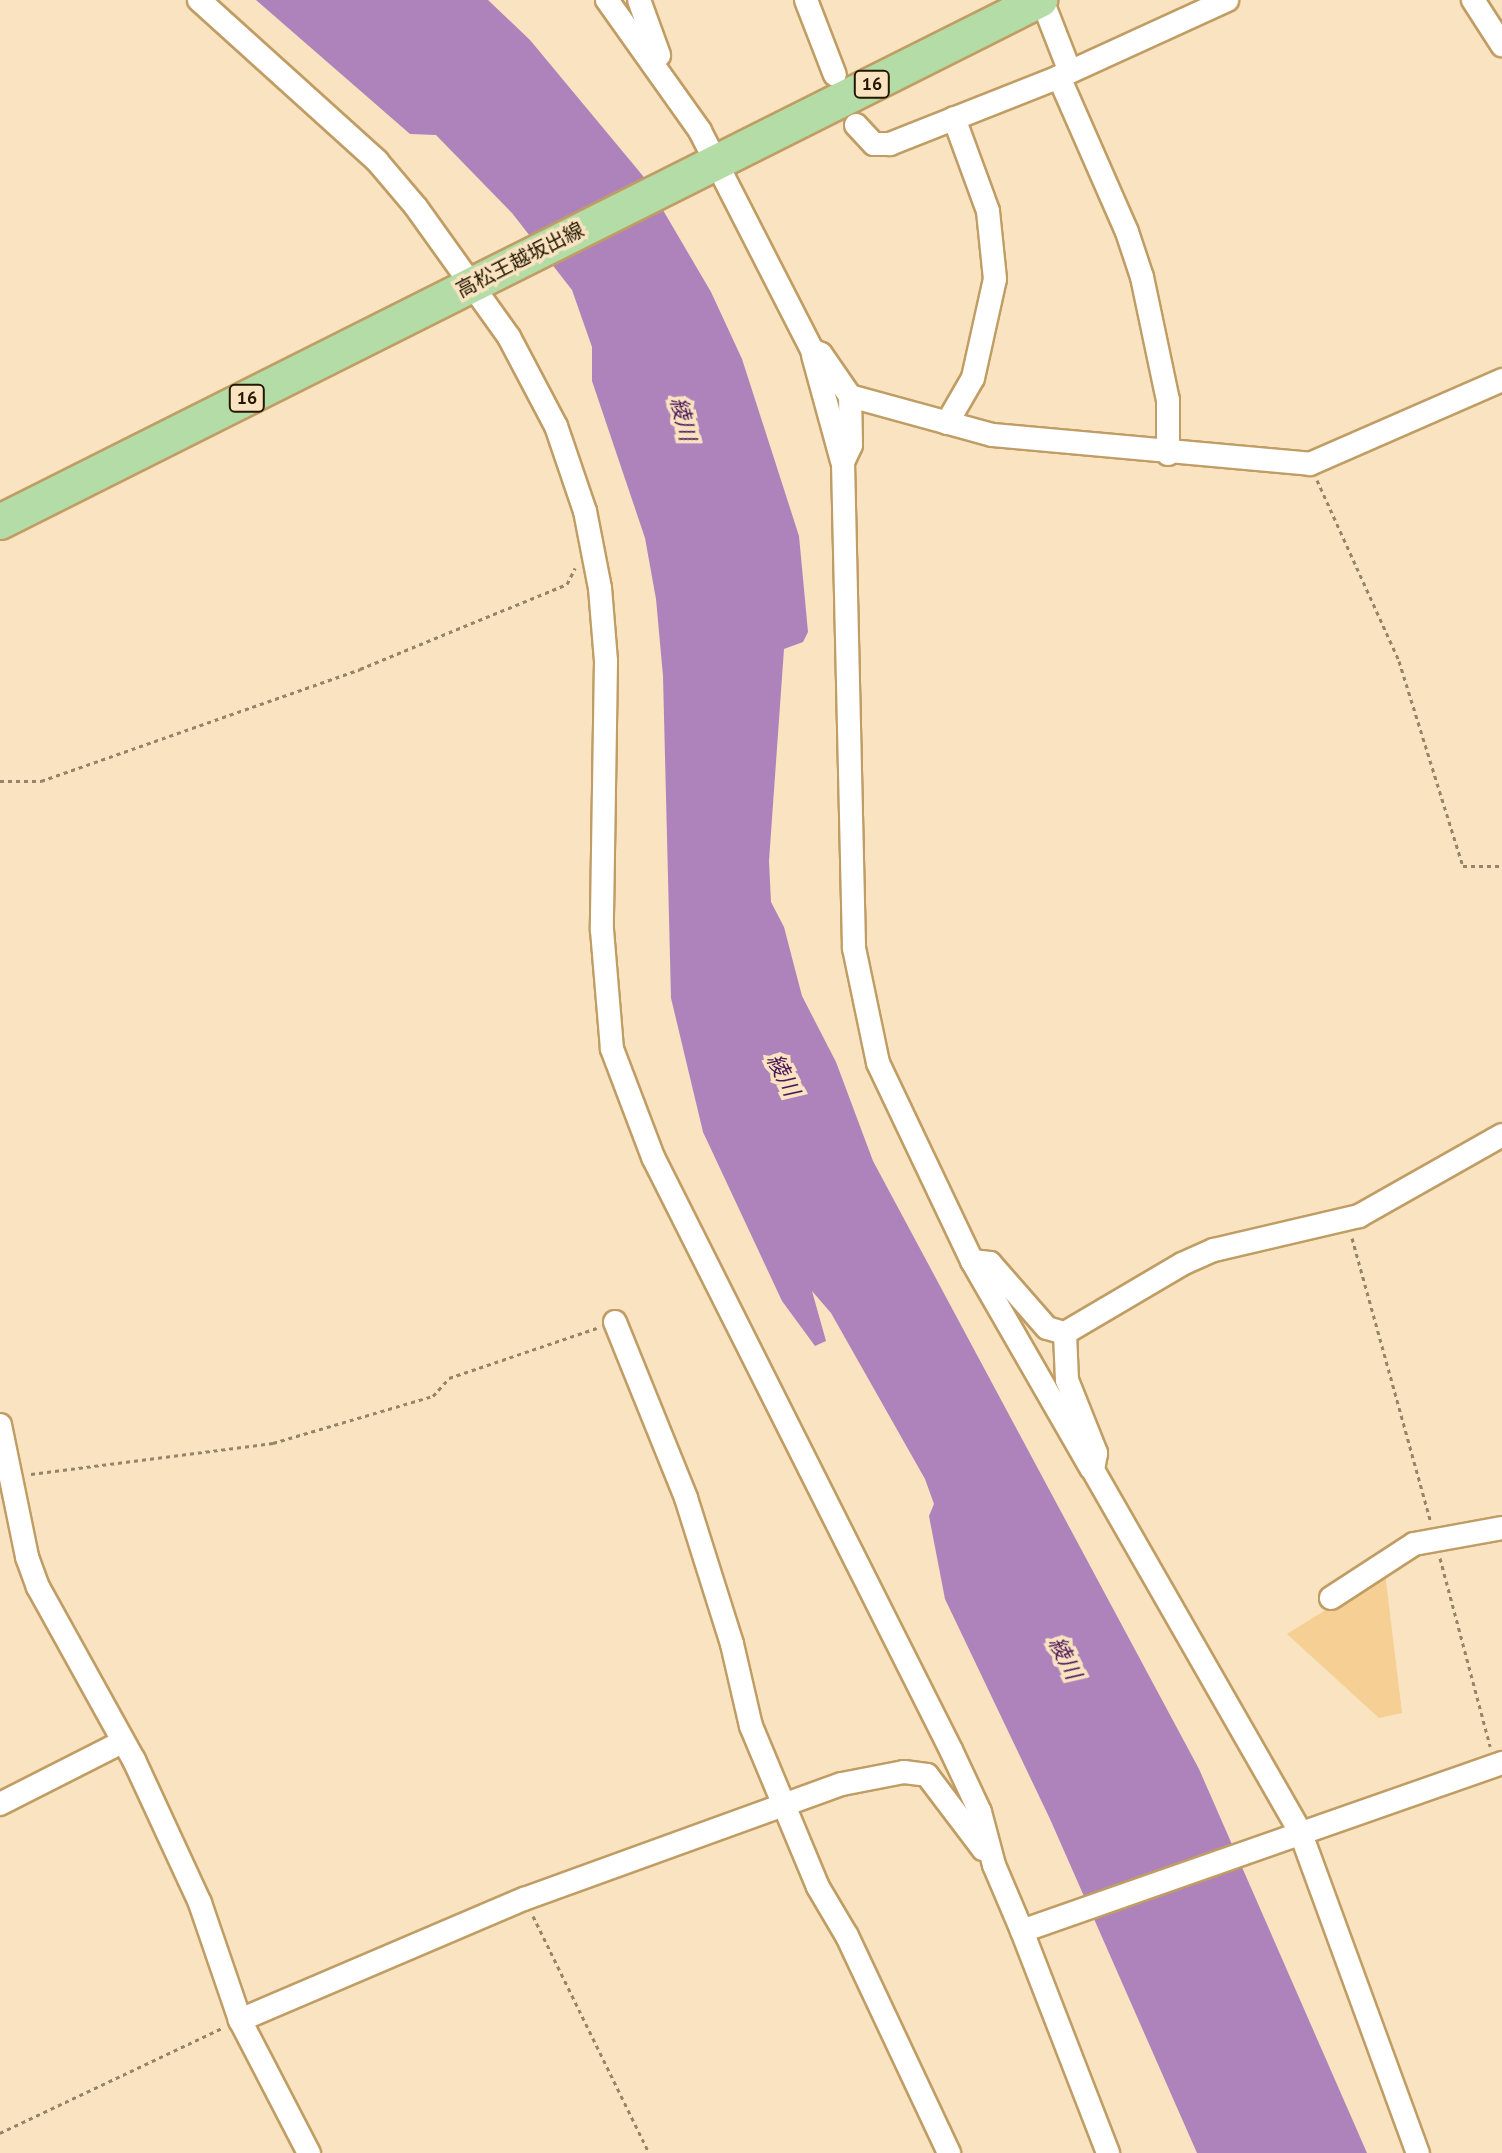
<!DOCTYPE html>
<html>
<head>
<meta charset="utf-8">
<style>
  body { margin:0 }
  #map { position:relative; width:1502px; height:2153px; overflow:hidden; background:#f9e3c1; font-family:"PT Sans","Noto Sans JP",sans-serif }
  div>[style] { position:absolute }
  .green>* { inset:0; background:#f5cf94 }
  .water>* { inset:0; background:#ae83bb }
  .path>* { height:3px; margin-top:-1.5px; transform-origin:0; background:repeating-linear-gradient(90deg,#958467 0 4px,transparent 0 8px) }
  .roads { filter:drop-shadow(2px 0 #c09d64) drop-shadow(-2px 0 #c09d64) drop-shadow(0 2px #c09d64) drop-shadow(0 -2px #c09d64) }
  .minor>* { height:22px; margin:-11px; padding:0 11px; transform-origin:11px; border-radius:11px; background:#fff }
  .primary>* { height:34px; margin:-17px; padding:0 17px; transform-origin:17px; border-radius:17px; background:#b3dca6 }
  span { translate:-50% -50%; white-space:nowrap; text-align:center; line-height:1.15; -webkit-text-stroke:7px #f9e3c1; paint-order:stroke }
  .shield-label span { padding:2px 6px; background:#f9e3c1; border:2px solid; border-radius:6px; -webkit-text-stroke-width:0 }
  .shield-label { font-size:18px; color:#241701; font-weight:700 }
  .street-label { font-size:20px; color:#241701 }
  .water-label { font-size:22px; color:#4b1559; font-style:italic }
</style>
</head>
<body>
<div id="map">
  <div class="green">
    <div style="clip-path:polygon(1385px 1573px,1402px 1713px,1379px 1718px,1287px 1634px)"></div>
  </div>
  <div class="water">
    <div style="clip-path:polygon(256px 0,488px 0,530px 40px,643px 176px,711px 292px,742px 359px,799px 536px,808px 632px,803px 642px,784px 649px,769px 861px,771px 902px,784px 927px,802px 996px,836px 1062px,873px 1161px,1199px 1769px,1367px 2153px,1197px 2153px,1050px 1819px,945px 1599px,929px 1516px,934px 1504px,925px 1479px,831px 1313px,812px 1291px,826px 1341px,815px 1346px,782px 1301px,703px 1132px,671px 998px,663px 676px,656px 599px,645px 538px,592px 381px,592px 347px,572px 290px,512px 213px,436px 135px,410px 134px)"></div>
  </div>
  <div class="path">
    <div style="left:1317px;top:480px;width:199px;rotate:65.6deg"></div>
    <div style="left:1399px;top:661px;width:215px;rotate:72.7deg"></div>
    <div style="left:1463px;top:866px;width:39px"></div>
    <div style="left:0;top:781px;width:41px"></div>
    <div style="left:41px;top:781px;width:338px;rotate:-19.3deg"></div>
    <div style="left:360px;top:669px;width:224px;rotate:-22.3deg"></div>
    <div style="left:567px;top:584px;width:18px;rotate:-63deg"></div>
    <div style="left:1352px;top:1238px;width:293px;rotate:74.5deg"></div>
    <div style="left:31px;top:1474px;width:244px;rotate:-7.3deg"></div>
    <div style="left:273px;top:1443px;width:167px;rotate:-16.4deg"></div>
    <div style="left:433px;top:1396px;width:24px;rotate:-48deg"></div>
    <div style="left:449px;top:1378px;width:156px;rotate:-18.7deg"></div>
    <div style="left:1440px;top:1558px;width:195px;rotate:75.1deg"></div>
    <div style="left:533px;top:1916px;width:264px;rotate:63.9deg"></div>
    <div style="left:0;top:2133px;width:246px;rotate:-25.3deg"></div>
  </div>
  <div class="roads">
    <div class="minor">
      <div style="left:199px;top:0;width:240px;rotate:42.1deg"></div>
      <div style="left:377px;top:161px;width:60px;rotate:49.7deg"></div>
      <div style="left:416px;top:207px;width:160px;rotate:54.4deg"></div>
      <div style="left:509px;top:337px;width:101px;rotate:62.2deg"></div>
      <div style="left:556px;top:426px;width:90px;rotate:71.2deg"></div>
      <div style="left:585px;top:511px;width:78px;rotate:79deg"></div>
      <div style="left:600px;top:588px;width:73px;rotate:85.3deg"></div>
      <div style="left:606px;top:661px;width:269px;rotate:90.9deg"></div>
      <div style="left:602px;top:930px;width:119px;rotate:85.2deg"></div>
      <div style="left:612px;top:1049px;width:116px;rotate:69.2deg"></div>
      <div style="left:653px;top:1157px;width:664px;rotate:63.32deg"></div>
      <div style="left:951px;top:1750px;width:68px;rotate:64.9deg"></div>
      <div style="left:980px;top:1812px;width:55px;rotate:75.2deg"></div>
      <div style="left:994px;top:1865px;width:72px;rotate:67deg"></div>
      <div style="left:1022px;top:1931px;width:509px;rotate:-19.29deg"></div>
      <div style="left:607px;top:0;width:161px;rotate:54.6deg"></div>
      <div style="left:700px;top:131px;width:246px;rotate:62.9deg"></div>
      <div style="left:812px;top:350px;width:10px;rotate:24deg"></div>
      <div style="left:821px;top:354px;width:51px;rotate:55.4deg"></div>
      <div style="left:850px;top:396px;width:49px;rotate:88.8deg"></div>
      <div style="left:851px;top:445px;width:19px;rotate:115deg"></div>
      <div style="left:843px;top:462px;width:486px;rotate:88.7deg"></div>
      <div style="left:854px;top:948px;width:117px;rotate:78.2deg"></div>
      <div style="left:878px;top:1063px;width:219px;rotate:64.6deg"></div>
      <div style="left:972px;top:1261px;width:18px;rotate:6deg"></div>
      <div style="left:990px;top:1263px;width:86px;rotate:48.8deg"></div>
      <div style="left:1047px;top:1328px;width:19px;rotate:16deg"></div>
      <div style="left:1065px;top:1333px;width:136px;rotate:-30.5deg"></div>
      <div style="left:1182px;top:1264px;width:35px;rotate:-24deg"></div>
      <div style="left:1214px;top:1250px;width:149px;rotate:-13.2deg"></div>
      <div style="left:1359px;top:1216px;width:164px;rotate:-29.5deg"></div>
      <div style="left:639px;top:0;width:59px;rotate:70deg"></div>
      <div style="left:806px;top:0;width:80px;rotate:68.9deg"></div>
      <div style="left:1042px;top:0;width:77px;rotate:68.7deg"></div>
      <div style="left:1473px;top:0;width:54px;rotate:57.2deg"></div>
      <div style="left:1059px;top:77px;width:169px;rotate:66.3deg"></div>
      <div style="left:1127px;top:232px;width:47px;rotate:71.6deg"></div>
      <div style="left:1142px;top:277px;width:126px;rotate:78.1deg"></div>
      <div style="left:1168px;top:400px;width:54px;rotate:90deg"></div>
      <div style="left:856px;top:125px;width:26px;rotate:47deg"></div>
      <div style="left:874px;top:144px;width:16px"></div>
      <div style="left:890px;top:144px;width:182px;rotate:-21.6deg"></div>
      <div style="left:1059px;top:77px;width:185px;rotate:-24.6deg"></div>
      <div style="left:813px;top:355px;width:110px;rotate:74.7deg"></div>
      <div style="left:850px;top:396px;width:148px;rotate:15.3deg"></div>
      <div style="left:993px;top:435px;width:318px;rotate:5.2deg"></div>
      <div style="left:1310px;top:464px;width:210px;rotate:-23.6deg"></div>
      <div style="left:947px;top:423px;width:52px;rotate:-60deg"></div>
      <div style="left:973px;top:378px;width:101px;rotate:-77.5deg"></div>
      <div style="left:995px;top:279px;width:68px;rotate:-95.9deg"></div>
      <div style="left:988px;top:211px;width:99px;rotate:-110.1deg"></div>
      <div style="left:972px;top:1261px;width:239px;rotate:60.1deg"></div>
      <div style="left:615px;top:1322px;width:190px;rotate:68deg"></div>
      <div style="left:686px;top:1498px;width:153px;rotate:72.5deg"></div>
      <div style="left:732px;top:1644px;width:84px;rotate:77deg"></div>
      <div style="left:751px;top:1726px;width:174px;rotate:67.4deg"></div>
      <div style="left:818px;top:1887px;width:57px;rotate:59.4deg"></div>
      <div style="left:847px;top:1936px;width:240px;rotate:64.8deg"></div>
      <div style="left:1065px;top:1333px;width:47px;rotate:87.6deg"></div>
      <div style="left:1067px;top:1380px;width:79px;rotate:68.3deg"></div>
      <div style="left:1096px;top:1453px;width:17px;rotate:100deg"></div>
      <div style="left:1093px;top:1470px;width:416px;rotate:60.2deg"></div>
      <div style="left:1300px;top:1831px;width:343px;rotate:69.9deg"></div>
      <div style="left:0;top:1425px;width:135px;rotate:78.4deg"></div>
      <div style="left:27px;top:1557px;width:32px;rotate:70deg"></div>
      <div style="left:38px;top:1587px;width:198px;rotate:61deg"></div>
      <div style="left:134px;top:1760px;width:157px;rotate:65.2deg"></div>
      <div style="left:200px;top:1903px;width:124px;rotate:71.1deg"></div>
      <div style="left:240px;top:2020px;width:150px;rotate:62.6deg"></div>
      <div style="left:1331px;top:1598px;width:99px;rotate:-33deg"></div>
      <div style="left:1414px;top:1544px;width:89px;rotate:-10.3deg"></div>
      <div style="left:0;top:1804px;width:137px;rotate:-26.9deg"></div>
      <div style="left:1022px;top:1931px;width:238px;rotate:68.8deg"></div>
      <div style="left:240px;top:2020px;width:309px;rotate:-23.1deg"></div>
      <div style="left:524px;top:1899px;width:338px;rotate:-19.9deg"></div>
      <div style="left:842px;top:1784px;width:63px;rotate:-11deg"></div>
      <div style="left:904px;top:1772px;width:23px;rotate:7deg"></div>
      <div style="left:927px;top:1775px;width:93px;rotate:52.9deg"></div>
    </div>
    <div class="primary">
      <div style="left:0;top:522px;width:1164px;rotate:-26.65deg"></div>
    </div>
  </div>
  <div class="shield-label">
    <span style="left:872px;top:84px">16</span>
    <span style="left:247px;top:398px">16</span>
  </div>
  <div class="street-label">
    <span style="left:520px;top:260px;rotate:-27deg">高松王越坂出線</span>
  </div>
  <div class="water-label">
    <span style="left:683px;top:419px;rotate:76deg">綾川</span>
    <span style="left:783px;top:1075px;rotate:63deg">綾川</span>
    <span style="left:1065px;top:1658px;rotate:63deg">綾川</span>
  </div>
</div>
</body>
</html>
